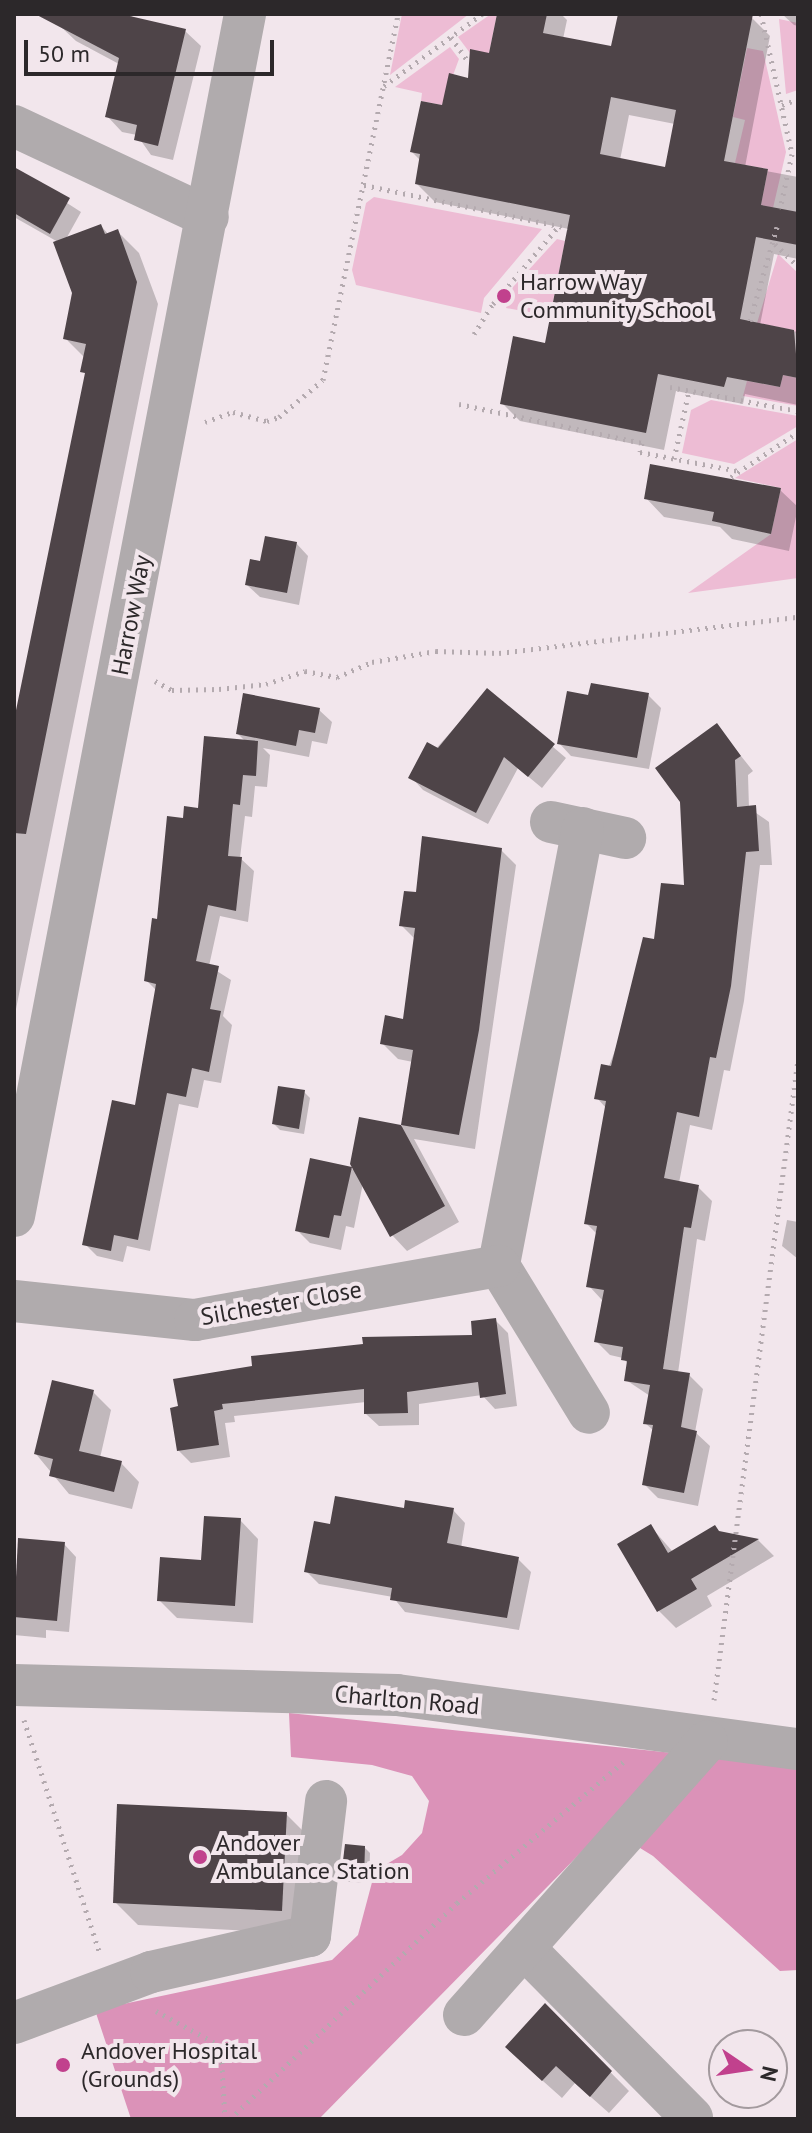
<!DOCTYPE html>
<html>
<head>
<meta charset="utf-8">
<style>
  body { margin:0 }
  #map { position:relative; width:812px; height:2133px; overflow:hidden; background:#f2e6ec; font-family:"PT Sans",sans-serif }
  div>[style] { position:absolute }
  .green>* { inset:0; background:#edbcd4 }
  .forest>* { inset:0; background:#db92b8 }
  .shadow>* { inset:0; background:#0003 }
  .building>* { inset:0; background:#4e4448 }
  .path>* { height:5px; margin-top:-2.5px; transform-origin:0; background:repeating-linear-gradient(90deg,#b4aaaf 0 2px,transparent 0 8px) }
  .minor>* { height:42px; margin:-21px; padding:0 21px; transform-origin:21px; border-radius:21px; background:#b0abad }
  .dots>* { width:22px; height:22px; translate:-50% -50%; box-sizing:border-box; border:4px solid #f2e6ec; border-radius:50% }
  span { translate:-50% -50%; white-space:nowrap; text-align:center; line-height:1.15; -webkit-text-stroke:8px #f2e6ec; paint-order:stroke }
  .poi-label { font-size:24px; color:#2c282a }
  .left { translate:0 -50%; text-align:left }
  .street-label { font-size:24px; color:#2c282a }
  .frame { position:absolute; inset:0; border:16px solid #2c282a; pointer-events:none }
  .north { position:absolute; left:708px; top:2029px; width:80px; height:80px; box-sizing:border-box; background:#f2e6ec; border:2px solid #a39a9e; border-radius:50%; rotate:103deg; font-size:22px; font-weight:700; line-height:32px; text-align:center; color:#2c282a }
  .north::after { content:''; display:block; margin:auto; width:28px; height:36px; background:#c1418d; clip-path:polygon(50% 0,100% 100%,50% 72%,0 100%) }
  .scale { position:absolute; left:24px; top:40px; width:250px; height:36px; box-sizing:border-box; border:4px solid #2c282a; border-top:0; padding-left:10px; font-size:24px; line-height:28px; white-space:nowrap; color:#2c282a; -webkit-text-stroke:6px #f2e6ec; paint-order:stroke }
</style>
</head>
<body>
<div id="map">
  <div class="green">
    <div style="clip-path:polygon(402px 14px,469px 14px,390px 75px)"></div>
    <div style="clip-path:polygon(491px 14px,497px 14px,489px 53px,470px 53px,458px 37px)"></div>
    <div style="clip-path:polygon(779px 19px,798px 23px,798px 90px,786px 94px)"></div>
    <div style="clip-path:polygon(450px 47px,459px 59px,442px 105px,421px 101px,422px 93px,395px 87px)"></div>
    <div style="clip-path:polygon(747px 48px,763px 51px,786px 152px,773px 208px,761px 205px,768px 169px,735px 163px,745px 120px,733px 117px)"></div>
    <div style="clip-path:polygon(374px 197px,542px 229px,484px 298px,481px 313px,356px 285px,352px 270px,366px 203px)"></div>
    <div style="clip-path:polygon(557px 239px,565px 241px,553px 301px,565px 319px,506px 308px,513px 287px)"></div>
    <div style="clip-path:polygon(778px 254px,798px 273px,798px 337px,794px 330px,757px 323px)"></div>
    <div style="clip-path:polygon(783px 375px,798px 378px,798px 406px,743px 396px,747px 381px,780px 387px)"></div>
    <div style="clip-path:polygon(711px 400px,798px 416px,798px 426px,734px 464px,682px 453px,691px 410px)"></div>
    <div style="clip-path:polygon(798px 439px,798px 578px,688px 593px,771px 534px,781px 488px,735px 478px)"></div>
  </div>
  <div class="forest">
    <div style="clip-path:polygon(289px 1713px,798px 1766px,798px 1970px,780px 1971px,653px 1856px,606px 1827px,319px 2119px,131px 2119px,95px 2010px,332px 1960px,358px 1935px,375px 1871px,402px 1855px,422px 1833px,429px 1801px,412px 1776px,372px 1765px,291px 1757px)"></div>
  </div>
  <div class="shadow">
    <div style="clip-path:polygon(66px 14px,134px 14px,131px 18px,185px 31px,201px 46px,173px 160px,151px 155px,137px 135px,122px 132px,107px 116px,119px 64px,76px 41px,60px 26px)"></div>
    <div style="clip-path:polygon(evenodd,499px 14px,561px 14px,567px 20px,563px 39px,613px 49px,620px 14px,731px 14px,752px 18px,770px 36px,745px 167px,798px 177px,798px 259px,774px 254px,760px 325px,798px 332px,798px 405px,745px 394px,743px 404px,676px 391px,664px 450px,520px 421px,502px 403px,546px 345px,569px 229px,435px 202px,417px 184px,421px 161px,412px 152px,491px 56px,499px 14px,629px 115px,675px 124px,667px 169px,620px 160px,629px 115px)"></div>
    <div style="clip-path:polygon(782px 14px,798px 14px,798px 26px,794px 25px)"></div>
    <div style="clip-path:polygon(14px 169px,81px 212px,66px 239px,101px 226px,109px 235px,118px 232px,139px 253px,158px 304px,14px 1019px,14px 730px,86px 376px,85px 358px,65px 338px,74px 293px,58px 242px,14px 217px)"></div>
    <div style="clip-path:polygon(780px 490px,798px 507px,789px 551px,732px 539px,720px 527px,664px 517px,646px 498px)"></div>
    <div style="clip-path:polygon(296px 543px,308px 556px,299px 605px,260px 597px,247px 585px,262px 564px)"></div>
    <div style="clip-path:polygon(487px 691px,566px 758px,542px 788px,518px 768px,488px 824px,423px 790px,411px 777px)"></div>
    <div style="clip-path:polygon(648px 695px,661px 708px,649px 769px,571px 756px,559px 743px,590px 697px)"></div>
    <div style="clip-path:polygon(319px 710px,332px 722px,327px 744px,312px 741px,309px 757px,263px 748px,270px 755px,267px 787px,255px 786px,252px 817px,245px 816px,240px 858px,254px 871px,248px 922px,220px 916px,209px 966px,231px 980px,223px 1016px,232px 1025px,221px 1083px,204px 1080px,198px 1108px,179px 1104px,150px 1251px,127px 1246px,123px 1262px,97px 1256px,85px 1244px,137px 1108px,157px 991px,146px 980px,185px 820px,200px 810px,246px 742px,238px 734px)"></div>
    <div style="clip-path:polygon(717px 726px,753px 771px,748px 775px,749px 808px,769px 822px,772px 865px,760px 865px,744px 1001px,730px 1071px,724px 1070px,712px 1130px,690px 1125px,679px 1183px,698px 1187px,712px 1201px,705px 1241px,697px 1239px,678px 1373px,689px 1375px,703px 1389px,695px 1432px,710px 1446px,698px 1506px,658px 1498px,644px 1484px,654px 1431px,645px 1423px,650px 1396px,626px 1380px,629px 1365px,623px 1358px,610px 1355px,596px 1341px,602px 1300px,589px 1286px,597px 1234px,586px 1223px,606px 1108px,597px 1098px,656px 942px,686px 888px)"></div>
    <div style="clip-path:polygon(501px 850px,516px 865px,475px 1149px,414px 1139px,459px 1222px,407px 1251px,392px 1235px,363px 1183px,354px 1228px,346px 1226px,341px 1250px,310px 1243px,297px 1230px,312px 1161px,356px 1170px,361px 1119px,402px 1127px,413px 1062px,398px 1059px,382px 1043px,404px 1021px,416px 940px,401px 925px,418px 895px)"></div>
    <div style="clip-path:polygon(304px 1092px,310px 1098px,304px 1134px,280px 1130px,274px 1124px)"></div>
    <div style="clip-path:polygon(787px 1220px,798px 1222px,798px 1259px,782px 1246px)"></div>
    <div style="clip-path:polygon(495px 1320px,508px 1333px,517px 1406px,495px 1409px,482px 1395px,419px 1404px,419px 1425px,379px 1426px,366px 1414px,366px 1402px,234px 1416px,235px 1422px,225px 1423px,230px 1457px,191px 1463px,179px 1451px,172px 1410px,475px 1337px)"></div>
    <div style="clip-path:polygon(93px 1392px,111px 1410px,100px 1458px,121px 1463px,139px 1482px,132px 1509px,69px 1494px,36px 1454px)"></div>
    <div style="clip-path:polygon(453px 1510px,465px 1523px,461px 1548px,518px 1559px,531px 1572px,519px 1630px,405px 1612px,393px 1597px,319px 1584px,306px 1571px,331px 1527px,405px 1511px)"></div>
    <div style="clip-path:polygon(240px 1520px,258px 1539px,253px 1623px,177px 1618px,159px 1600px,203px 1562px)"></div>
    <div style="clip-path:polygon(651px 1527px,673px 1552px,721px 1533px,758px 1540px,774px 1556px,707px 1596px,712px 1606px,676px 1628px,659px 1611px,624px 1551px)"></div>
    <div style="clip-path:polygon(20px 1540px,64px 1544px,76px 1557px,69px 1632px,46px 1630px,46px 1638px,14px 1635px)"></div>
    <div style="clip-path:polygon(286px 1814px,309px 1837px,305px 1934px,138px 1925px,115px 1902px)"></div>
    <div style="clip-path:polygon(364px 1847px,370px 1853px,369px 1883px,349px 1882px,343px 1876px)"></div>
    <div style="clip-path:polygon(545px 2006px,629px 2091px,609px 2113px,575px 2083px,562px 2098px,525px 2065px)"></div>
  </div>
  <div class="building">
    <div style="clip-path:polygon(35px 14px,121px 14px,186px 29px,158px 146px,134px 140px,137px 125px,105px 117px,119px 58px)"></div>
    <div style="clip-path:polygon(evenodd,497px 14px,547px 14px,543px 33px,611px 46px,618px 14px,753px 14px,724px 161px,768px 169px,761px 205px,798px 212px,798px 245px,756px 237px,740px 319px,794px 330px,798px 378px,783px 375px,780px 387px,727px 377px,724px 387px,658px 374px,646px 433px,500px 404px,513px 336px,545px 343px,570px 215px,415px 184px,420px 154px,410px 152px,421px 101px,442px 105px,449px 73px,468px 78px,470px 49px,489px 53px,497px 14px,611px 97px,676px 110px,665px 167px,600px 154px,611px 97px)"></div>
    <div style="clip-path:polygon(14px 167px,70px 198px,50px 234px,14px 213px)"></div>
    <div style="clip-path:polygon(101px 224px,105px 234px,118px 229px,137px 282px,26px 834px,14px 833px,14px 720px,85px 373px,80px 372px,86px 344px,63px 339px,72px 293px,53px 242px)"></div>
    <div style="clip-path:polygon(650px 464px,781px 488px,771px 534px,712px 521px,714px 512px,644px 499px)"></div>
    <div style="clip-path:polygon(265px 536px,297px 542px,287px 593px,245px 585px,250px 559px,260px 561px)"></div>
    <div style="clip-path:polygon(591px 683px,649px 693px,637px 758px,557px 744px,567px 691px,588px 695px)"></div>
    <div style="clip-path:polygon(487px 688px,555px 744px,528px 777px,504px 757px,476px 813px,408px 778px,427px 742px,438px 748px)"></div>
    <div style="clip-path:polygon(243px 693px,320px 708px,315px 733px,299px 730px,296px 746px,236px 734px)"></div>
    <div style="clip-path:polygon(717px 723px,741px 756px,735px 760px,737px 807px,756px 805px,759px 851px,746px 852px,731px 986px,716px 1058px,710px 1057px,699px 1117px,677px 1112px,664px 1178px,699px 1185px,691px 1228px,684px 1227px,663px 1369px,690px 1373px,681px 1427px,697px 1431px,684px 1493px,642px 1485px,653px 1425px,643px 1424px,650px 1385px,624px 1381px,627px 1361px,621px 1360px,623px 1347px,594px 1342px,604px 1290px,586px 1287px,597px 1226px,584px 1224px,606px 1101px,594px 1099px,601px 1064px,611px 1066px,643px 937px,654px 939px,661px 883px,684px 885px,680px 802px,655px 768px)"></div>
    <div style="clip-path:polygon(204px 736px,258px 741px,256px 776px,243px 775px,240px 805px,233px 804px,228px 856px,242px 857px,236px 911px,208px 905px,196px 961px,219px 966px,210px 1009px,221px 1011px,209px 1072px,192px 1068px,186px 1097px,167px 1093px,138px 1240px,114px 1235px,111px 1251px,82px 1245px,112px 1100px,135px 1105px,156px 984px,144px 981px,152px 918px,157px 919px,167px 816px,183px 818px,184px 806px,198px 808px)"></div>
    <div style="clip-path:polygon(422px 836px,502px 848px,479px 1030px,459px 1135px,401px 1125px,445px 1206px,390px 1237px,350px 1164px,359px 1117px,401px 1125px,413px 1050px,380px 1044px,385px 1015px,403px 1019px,415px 928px,399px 926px,404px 891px,416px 892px)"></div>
    <div style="clip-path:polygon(278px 1086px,305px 1090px,299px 1129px,272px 1124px)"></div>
    <div style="clip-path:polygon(310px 1158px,352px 1167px,341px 1216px,334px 1215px,329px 1238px,295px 1231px)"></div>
    <div style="clip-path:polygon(496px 1318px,506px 1394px,480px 1398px,478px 1382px,407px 1392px,408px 1413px,364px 1414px,364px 1389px,222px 1404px,223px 1409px,214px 1411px,219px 1445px,177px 1451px,170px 1408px,178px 1406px,173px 1379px,252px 1366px,251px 1356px,363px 1344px,362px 1337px,472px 1335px,471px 1321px)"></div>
    <div style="clip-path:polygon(52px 1380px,94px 1390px,79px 1451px,122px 1461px,114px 1492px,49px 1476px,53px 1459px,34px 1454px)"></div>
    <div style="clip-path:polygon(335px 1496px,404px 1508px,405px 1500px,454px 1508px,447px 1543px,519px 1557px,507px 1618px,390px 1600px,392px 1588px,304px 1572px,314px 1521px,330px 1524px)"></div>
    <div style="clip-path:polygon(204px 1516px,241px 1518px,235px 1606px,157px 1601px,160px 1557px,201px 1560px)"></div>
    <div style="clip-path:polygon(651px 1524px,668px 1553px,715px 1525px,719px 1531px,759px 1539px,691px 1579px,697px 1589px,657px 1612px,617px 1544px)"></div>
    <div style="clip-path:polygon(18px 1538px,65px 1542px,57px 1621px,14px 1617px)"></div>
    <div style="clip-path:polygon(117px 1804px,287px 1812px,282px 1911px,113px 1903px)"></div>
    <div style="clip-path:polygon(345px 1844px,365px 1846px,364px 1878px,341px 1877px)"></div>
    <div style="clip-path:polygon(545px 2003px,612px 2071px,590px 2097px,556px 2066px,542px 2081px,505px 2047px)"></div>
  </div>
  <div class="path">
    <div style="left:761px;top:14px;width:143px;rotate:77.5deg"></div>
    <div style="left:792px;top:154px;width:56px;rotate:102.3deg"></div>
    <div style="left:451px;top:37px;width:29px;rotate:55deg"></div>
    <div style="left:384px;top:86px;width:122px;rotate:-36.3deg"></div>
    <div style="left:782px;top:105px;width:17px;rotate:-21deg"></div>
    <div style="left:364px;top:185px;width:208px;rotate:11.9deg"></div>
    <div style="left:775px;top:244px;width:32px;rotate:44deg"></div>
    <div style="left:750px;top:321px;width:98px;rotate:-74deg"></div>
    <div style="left:474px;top:334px;width:36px;rotate:-58deg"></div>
    <div style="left:493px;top:304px;width:102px;rotate:-49.8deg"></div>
    <div style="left:670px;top:387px;width:130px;rotate:10.6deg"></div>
    <div style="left:459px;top:404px;width:187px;rotate:12deg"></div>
    <div style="left:642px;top:443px;width:9px;rotate:103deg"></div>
    <div style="left:640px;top:452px;width:101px;rotate:10.9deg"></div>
    <div style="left:205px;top:422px;width:30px;rotate:-20deg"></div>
    <div style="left:233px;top:412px;width:35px;rotate:15deg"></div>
    <div style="left:267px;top:421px;width:13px;rotate:-18deg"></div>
    <div style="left:279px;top:417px;width:57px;rotate:-40.1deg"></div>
    <div style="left:323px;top:380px;width:374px;rotate:-78.4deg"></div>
    <div style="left:674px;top:459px;width:70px;rotate:-77.6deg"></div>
    <div style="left:731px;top:477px;width:81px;rotate:-33.9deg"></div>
    <div style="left:155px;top:681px;width:19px;rotate:28deg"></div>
    <div style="left:172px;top:690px;width:47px;rotate:-1.2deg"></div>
    <div style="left:219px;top:689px;width:47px;rotate:-6.1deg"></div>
    <div style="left:266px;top:684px;width:41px;rotate:-18.4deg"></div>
    <div style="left:305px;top:671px;width:33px;rotate:11deg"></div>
    <div style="left:337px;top:677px;width:38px;rotate:-23deg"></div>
    <div style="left:372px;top:662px;width:65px;rotate:-9.8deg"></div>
    <div style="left:436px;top:651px;width:63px;rotate:1.8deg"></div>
    <div style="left:499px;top:653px;width:301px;rotate:-6.9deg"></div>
    <div style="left:714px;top:1700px;width:646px;rotate:-82.53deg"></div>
    <div style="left:24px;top:1720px;width:246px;rotate:72deg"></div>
    <div style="left:156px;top:2011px;width:74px;rotate:28.3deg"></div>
    <div style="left:221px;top:2046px;width:73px;rotate:86.9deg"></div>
    <div style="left:230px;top:2119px;width:313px;rotate:-43.6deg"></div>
    <div style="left:457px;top:1903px;width:218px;rotate:-40.3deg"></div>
  </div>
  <div class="minor">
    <div style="left:14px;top:126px;width:214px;rotate:25.1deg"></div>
    <div style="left:551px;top:822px;width:76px;rotate:12.2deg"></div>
    <div style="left:583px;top:828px;width:446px;rotate:100.9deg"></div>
    <div style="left:499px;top:1266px;width:172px;rotate:58.5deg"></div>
    <div style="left:14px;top:1216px;width:1224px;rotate:-79.12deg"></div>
    <div style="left:14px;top:1301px;width:182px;rotate:6deg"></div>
    <div style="left:195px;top:1320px;width:309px;rotate:-10.1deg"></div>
    <div style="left:14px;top:1685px;width:383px;rotate:1.5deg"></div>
    <div style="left:397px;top:1695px;width:405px;rotate:7.7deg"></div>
    <div style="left:524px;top:1948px;width:239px;rotate:45.3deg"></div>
    <div style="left:464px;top:2015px;width:366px;rotate:-48.4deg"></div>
    <div style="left:14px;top:2023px;width:146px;rotate:-20.4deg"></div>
    <div style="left:151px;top:1972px;width:163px;rotate:-12.8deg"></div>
    <div style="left:310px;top:1936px;width:136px;rotate:-83.2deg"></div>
  </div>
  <div class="dots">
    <div style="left:504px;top:296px;background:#c1418d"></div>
    <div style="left:200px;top:1857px;background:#c1418d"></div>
    <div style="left:63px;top:2065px;background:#c1418d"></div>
  </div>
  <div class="poi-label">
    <span class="left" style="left:520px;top:296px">Harrow Way<br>Community School</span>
    <span class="left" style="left:216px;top:1857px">Andover<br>Ambulance Station</span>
    <span class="left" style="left:81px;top:2065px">Andover Hospital<br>(Grounds)</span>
  </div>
  <div class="street-label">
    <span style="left:131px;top:615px;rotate:-79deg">Harrow Way</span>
    <span style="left:281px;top:1303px;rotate:-10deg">Silchester Close</span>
    <span style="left:407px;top:1700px;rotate:5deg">Charlton Road</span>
  </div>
  <div class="frame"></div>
  <div class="north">N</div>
  <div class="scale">50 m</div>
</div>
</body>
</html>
